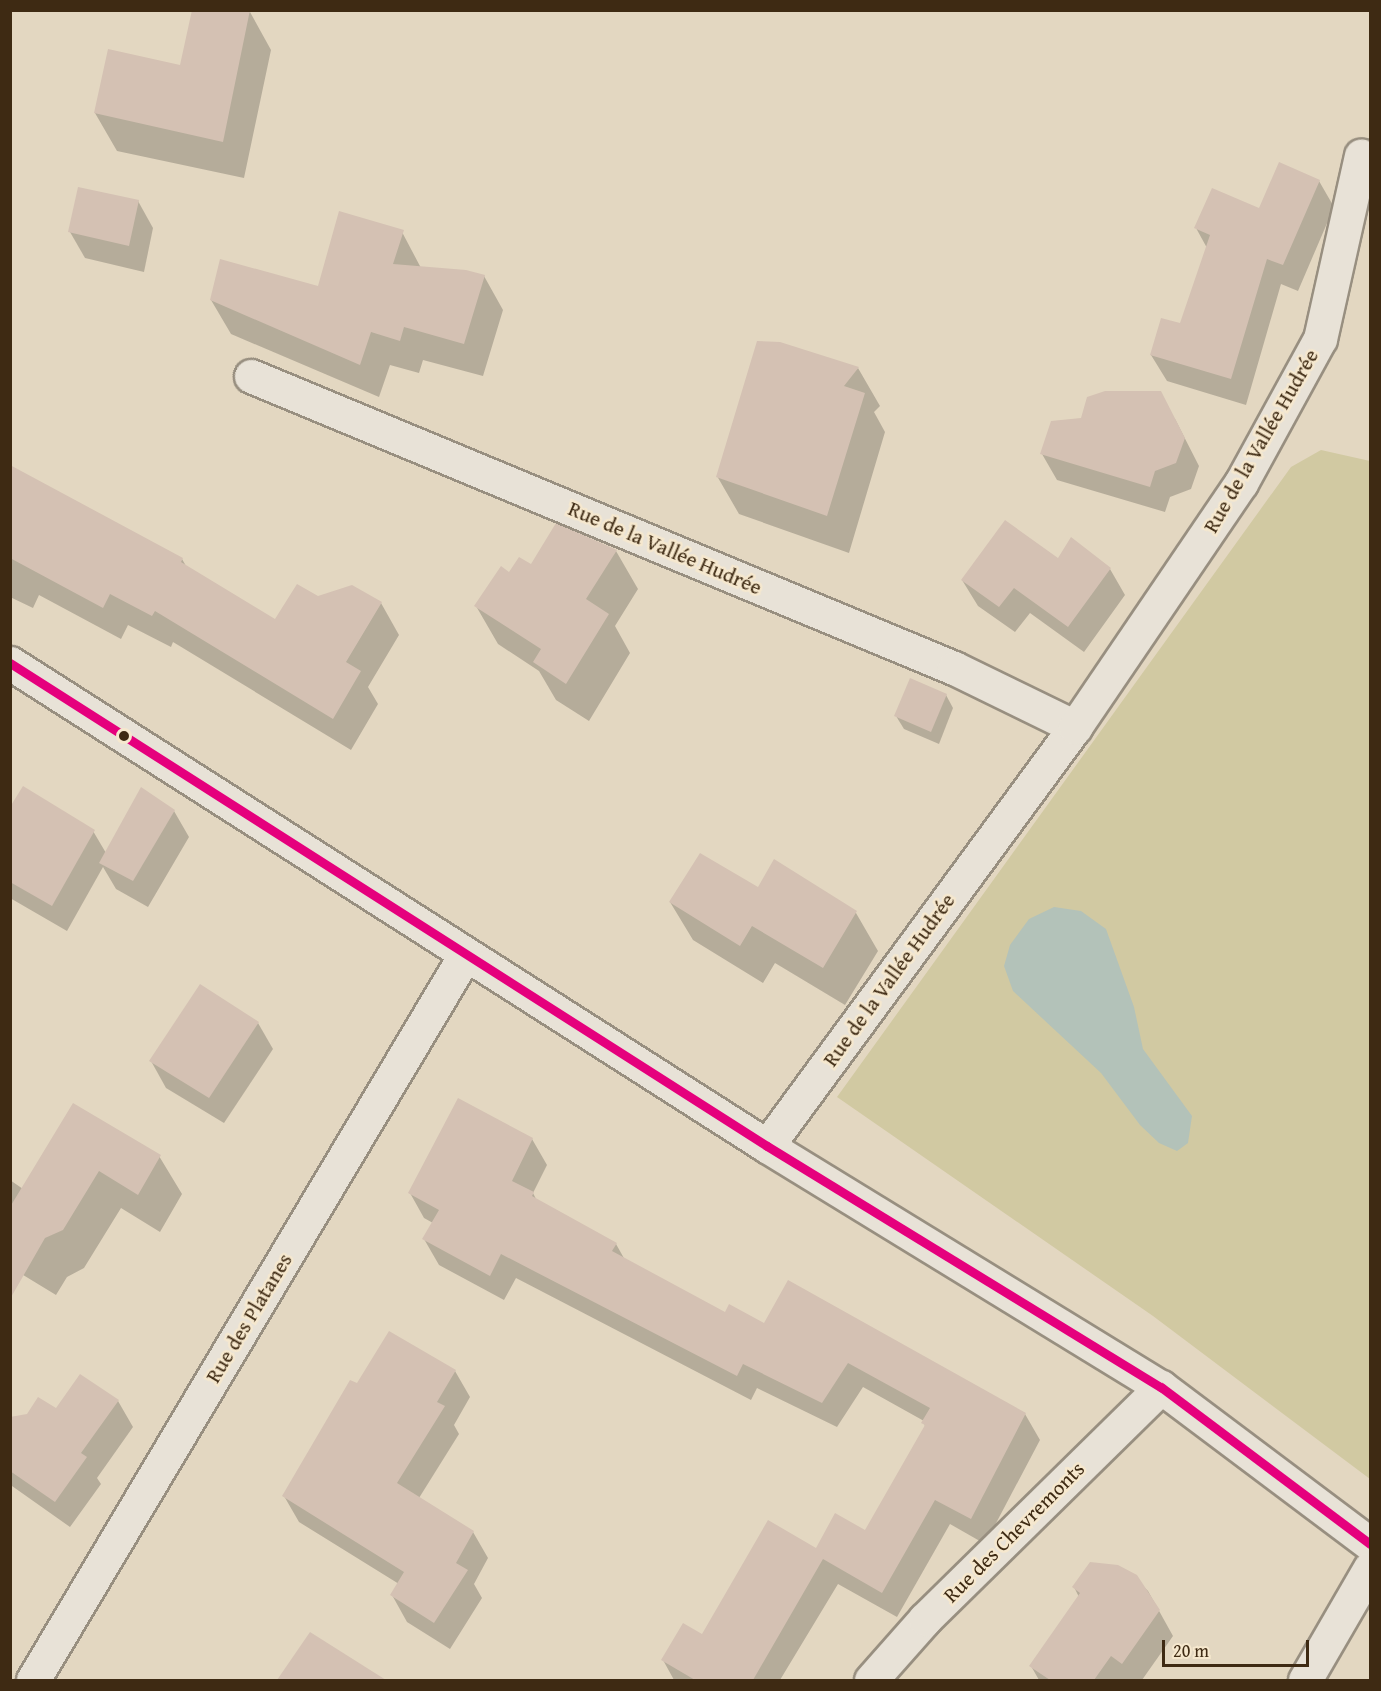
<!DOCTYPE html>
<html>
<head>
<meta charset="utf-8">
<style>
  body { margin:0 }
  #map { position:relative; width:1381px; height:1691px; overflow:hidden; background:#e3d7c1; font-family:"Gentium Book Plus",serif }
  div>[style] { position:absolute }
  .green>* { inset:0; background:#d1c9a2 }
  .water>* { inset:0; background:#b3c2b9 }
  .shadow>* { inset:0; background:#0003 }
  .building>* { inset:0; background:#d4c1b3 }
  .roads { filter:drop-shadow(2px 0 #988f80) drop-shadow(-2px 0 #988f80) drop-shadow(0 2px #988f80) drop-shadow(0 -2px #988f80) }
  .minor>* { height:33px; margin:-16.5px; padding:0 16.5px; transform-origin:16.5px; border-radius:16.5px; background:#e8e2d7 }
  .bus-1>* { height:9px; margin:-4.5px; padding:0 4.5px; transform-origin:4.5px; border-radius:4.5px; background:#e5007d }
  .dots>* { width:16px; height:16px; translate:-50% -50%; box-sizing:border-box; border:3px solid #f6e8ce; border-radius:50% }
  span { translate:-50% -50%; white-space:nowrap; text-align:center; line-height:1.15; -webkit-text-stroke:5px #f6e8ce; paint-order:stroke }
  .street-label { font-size:21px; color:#3e2a13 }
  .frame { position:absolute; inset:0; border:12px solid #3e2a13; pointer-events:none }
  .scale { position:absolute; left:1162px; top:1640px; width:147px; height:27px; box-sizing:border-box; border:3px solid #3e2a13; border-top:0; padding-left:8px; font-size:18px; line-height:21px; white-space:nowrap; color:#3e2a13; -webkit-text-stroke:4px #f6e8ce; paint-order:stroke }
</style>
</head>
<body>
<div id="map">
  <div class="green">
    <div style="clip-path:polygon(1321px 450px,1370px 461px,1370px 1479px,1153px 1316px,837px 1097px,1291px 467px)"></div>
  </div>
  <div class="water">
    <div style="clip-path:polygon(1054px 907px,1081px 911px,1106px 929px,1134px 1007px,1143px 1049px,1192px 1116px,1188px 1143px,1177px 1151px,1159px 1143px,1140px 1125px,1101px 1073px,1013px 991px,1004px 966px,1010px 945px,1029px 919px)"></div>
  </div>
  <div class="shadow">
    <div style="clip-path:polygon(250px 12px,271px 50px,244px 178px,117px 151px,95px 113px,181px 66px)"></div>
    <div style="clip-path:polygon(1319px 181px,1334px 207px,1298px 291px,1281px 284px,1246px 405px,1167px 381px,1151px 355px,1181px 325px,1207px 248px,1196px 228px,1260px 210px)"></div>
    <div style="clip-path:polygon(138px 201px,153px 228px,144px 272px,85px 258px,70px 232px)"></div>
    <div style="clip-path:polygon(402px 232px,421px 268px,484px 276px,503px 310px,483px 376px,423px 360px,419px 373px,390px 365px,379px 397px,231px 334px,211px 300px,319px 288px)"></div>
    <div style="clip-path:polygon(858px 368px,880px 406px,874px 412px,885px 432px,849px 553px,739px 514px,717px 476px)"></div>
    <div style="clip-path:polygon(1175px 419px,1199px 466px,1191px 489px,1170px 497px,1165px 512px,1057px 480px,1042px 454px,1082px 420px)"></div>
    <div style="clip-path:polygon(10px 468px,182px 559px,186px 566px,276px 621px,318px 598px,381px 603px,399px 635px,368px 687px,378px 704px,351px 750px,173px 642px,171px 647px,128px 625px,121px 639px,39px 595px,33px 608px,10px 597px)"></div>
    <div style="clip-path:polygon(616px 551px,638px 589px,615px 626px,630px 653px,589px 721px,556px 700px,539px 671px,498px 644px,476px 606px,510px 574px,531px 566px)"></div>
    <div style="clip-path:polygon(1058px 560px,1110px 569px,1125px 595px,1084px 652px,1030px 613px,1015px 632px,978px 606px,962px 580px)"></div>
    <div style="clip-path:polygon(946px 695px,953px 708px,939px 744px,904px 729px,896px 716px)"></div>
    <div style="clip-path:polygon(10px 810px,93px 831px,106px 853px,174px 811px,189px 837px,148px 907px,116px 889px,103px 867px,67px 931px,10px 898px)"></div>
    <div style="clip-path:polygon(758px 889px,856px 913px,878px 951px,845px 1005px,775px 963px,763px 983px,693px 940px,670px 902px)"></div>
    <div style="clip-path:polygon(258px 1023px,273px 1049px,224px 1123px,166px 1088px,151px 1061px)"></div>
    <div style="clip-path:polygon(532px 1139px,547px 1165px,533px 1193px,537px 1201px,616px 1244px,625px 1260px,725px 1314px,765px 1325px,788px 1282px,1025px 1414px,1040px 1440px,985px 1544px,950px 1524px,897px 1617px,838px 1584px,780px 1680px,674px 1680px,663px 1660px,703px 1636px,817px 1550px,866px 1532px,925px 1427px,924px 1421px,863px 1387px,837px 1427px,757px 1388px,751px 1400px,516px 1278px,504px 1300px,439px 1265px,424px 1239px,433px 1223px,424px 1218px,410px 1193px)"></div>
    <div style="clip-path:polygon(159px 1156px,182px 1194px,160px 1232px,121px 1208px,84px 1268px,67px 1277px,56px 1295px,10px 1267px,10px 1180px,23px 1189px)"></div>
    <div style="clip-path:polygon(455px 1371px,470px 1397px,454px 1425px,459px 1434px,419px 1498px,473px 1532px,488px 1558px,474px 1584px,482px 1598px,450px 1649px,407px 1622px,392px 1595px,399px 1584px,299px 1522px,284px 1496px,358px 1385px)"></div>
    <div style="clip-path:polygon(118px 1401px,133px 1427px,97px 1478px,101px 1484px,70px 1527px,12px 1486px,10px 1419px)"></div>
    <div style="clip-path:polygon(1128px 1571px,1148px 1591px,1173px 1636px,1142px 1680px,1039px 1680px,1031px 1666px,1079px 1597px,1074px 1587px)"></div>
    <div style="clip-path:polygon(310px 1634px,360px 1666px,369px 1680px,278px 1680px)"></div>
  </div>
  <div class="building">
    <div style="clip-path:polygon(192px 10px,250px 10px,223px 142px,94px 113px,108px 49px,180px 65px)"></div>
    <div style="clip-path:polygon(1279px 162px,1320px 180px,1283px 265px,1267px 259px,1231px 379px,1150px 355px,1161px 318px,1180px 323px,1210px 235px,1194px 228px,1212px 188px,1259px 208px)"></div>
    <div style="clip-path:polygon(78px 187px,139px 200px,129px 246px,68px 232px)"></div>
    <div style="clip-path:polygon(339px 211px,404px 230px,393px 264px,466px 270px,485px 275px,464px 344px,404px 327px,400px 341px,371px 332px,360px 365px,210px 300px,220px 259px,318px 286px)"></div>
    <div style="clip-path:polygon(757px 341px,780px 342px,859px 367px,844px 386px,865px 393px,827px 516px,716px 477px)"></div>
    <div style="clip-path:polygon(1105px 391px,1161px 391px,1185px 438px,1176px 463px,1155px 471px,1150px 487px,1040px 454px,1051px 421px,1081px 418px,1087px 397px)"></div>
    <div style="clip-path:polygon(10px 465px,183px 558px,181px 562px,275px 619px,297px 584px,318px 596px,352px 585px,382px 602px,346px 662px,361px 671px,333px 719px,155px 611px,152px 616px,110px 594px,103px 608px,10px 558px)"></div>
    <div style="clip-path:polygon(1005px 520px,1058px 558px,1071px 537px,1111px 568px,1068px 627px,1014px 588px,999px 607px,961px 580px)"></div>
    <div style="clip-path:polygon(556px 523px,617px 550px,586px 599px,609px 614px,566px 684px,533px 662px,541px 649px,474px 606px,501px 566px,509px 572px,519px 557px,531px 564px)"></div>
    <div style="clip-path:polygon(910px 678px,947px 694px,931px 732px,894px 716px)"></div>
    <div style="clip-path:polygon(23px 786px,95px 830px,52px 906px,10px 882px,10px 807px)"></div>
    <div style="clip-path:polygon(141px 787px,175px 810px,133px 881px,99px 863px)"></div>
    <div style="clip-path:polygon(700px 853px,758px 887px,774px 859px,857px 911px,823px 968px,752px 926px,740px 946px,669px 902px)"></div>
    <div style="clip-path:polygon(200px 984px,259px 1022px,209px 1098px,149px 1061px)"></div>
    <div style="clip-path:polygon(458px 1098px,533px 1138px,512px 1181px,534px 1192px,532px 1196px,617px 1243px,612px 1251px,725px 1312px,729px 1304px,764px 1323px,788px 1280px,1026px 1413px,971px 1519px,935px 1500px,882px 1593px,823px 1559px,753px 1680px,695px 1680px,661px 1660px,683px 1623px,702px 1634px,768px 1520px,816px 1548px,835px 1513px,865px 1530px,925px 1425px,921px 1423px,930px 1408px,848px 1363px,822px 1403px,743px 1364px,737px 1376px,501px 1254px,490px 1276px,422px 1239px,439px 1210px,408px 1193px)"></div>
    <div style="clip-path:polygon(73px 1103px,161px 1155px,138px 1195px,99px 1171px,63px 1230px,45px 1238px,10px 1299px,10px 1207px)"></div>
    <div style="clip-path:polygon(389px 1331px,456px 1370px,437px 1402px,445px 1406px,397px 1483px,474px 1531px,456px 1563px,468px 1570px,434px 1623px,390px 1595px,404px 1572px,282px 1496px,350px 1380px,357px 1383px)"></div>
    <div style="clip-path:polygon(80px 1374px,119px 1400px,81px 1453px,87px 1457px,55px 1502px,10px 1471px,10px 1417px,27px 1414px,38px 1397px,56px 1408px)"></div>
    <div style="clip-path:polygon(1090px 1562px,1118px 1565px,1137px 1575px,1160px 1610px,1122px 1664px,1111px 1656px,1094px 1680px,1050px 1680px,1029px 1666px,1080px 1593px,1072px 1587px)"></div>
    <div style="clip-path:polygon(310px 1632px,386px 1680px,277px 1680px)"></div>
  </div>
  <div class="roads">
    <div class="minor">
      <div style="left:251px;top:376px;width:761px;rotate:22.56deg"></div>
      <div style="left:954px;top:668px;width:135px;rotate:26deg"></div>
      <div style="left:10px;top:663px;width:898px;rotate:32.54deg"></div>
      <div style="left:767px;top:1146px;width:462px;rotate:31.5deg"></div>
      <div style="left:1161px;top:1387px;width:261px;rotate:36.9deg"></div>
      <div style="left:767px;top:1146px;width:520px;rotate:-53.68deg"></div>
      <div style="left:1075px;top:727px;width:295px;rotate:-55.8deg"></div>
      <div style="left:1241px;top:483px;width:164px;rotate:-61.3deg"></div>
      <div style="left:1320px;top:339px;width:188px;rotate:-77.4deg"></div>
      <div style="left:33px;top:1680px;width:844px;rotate:-59.21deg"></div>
      <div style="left:871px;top:1680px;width:81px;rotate:-48.5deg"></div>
      <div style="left:925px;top:1619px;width:331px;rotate:-44.5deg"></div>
      <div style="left:1305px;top:1680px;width:129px;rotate:-59.9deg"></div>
    </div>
  </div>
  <div class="bus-1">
    <div style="left:10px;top:663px;width:898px;rotate:32.54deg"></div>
    <div style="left:767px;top:1146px;width:462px;rotate:31.5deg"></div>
    <div style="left:1161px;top:1387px;width:261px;rotate:36.9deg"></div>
  </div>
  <div class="dots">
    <div style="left:124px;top:736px;background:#3e2a13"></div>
  </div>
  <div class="street-label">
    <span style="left:1261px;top:441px;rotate:-60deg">Rue de la Vallée Hudrée</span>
    <span style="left:665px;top:548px;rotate:23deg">Rue de la Vallée Hudrée</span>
    <span style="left:889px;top:980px;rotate:-54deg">Rue de la Vallée Hudrée</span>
    <span style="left:249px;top:1318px;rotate:-59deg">Rue des Platanes</span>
    <span style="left:1014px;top:1532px;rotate:-45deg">Rue des Chevremonts</span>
  </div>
  <div class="frame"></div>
  <div class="scale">20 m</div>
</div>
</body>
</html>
